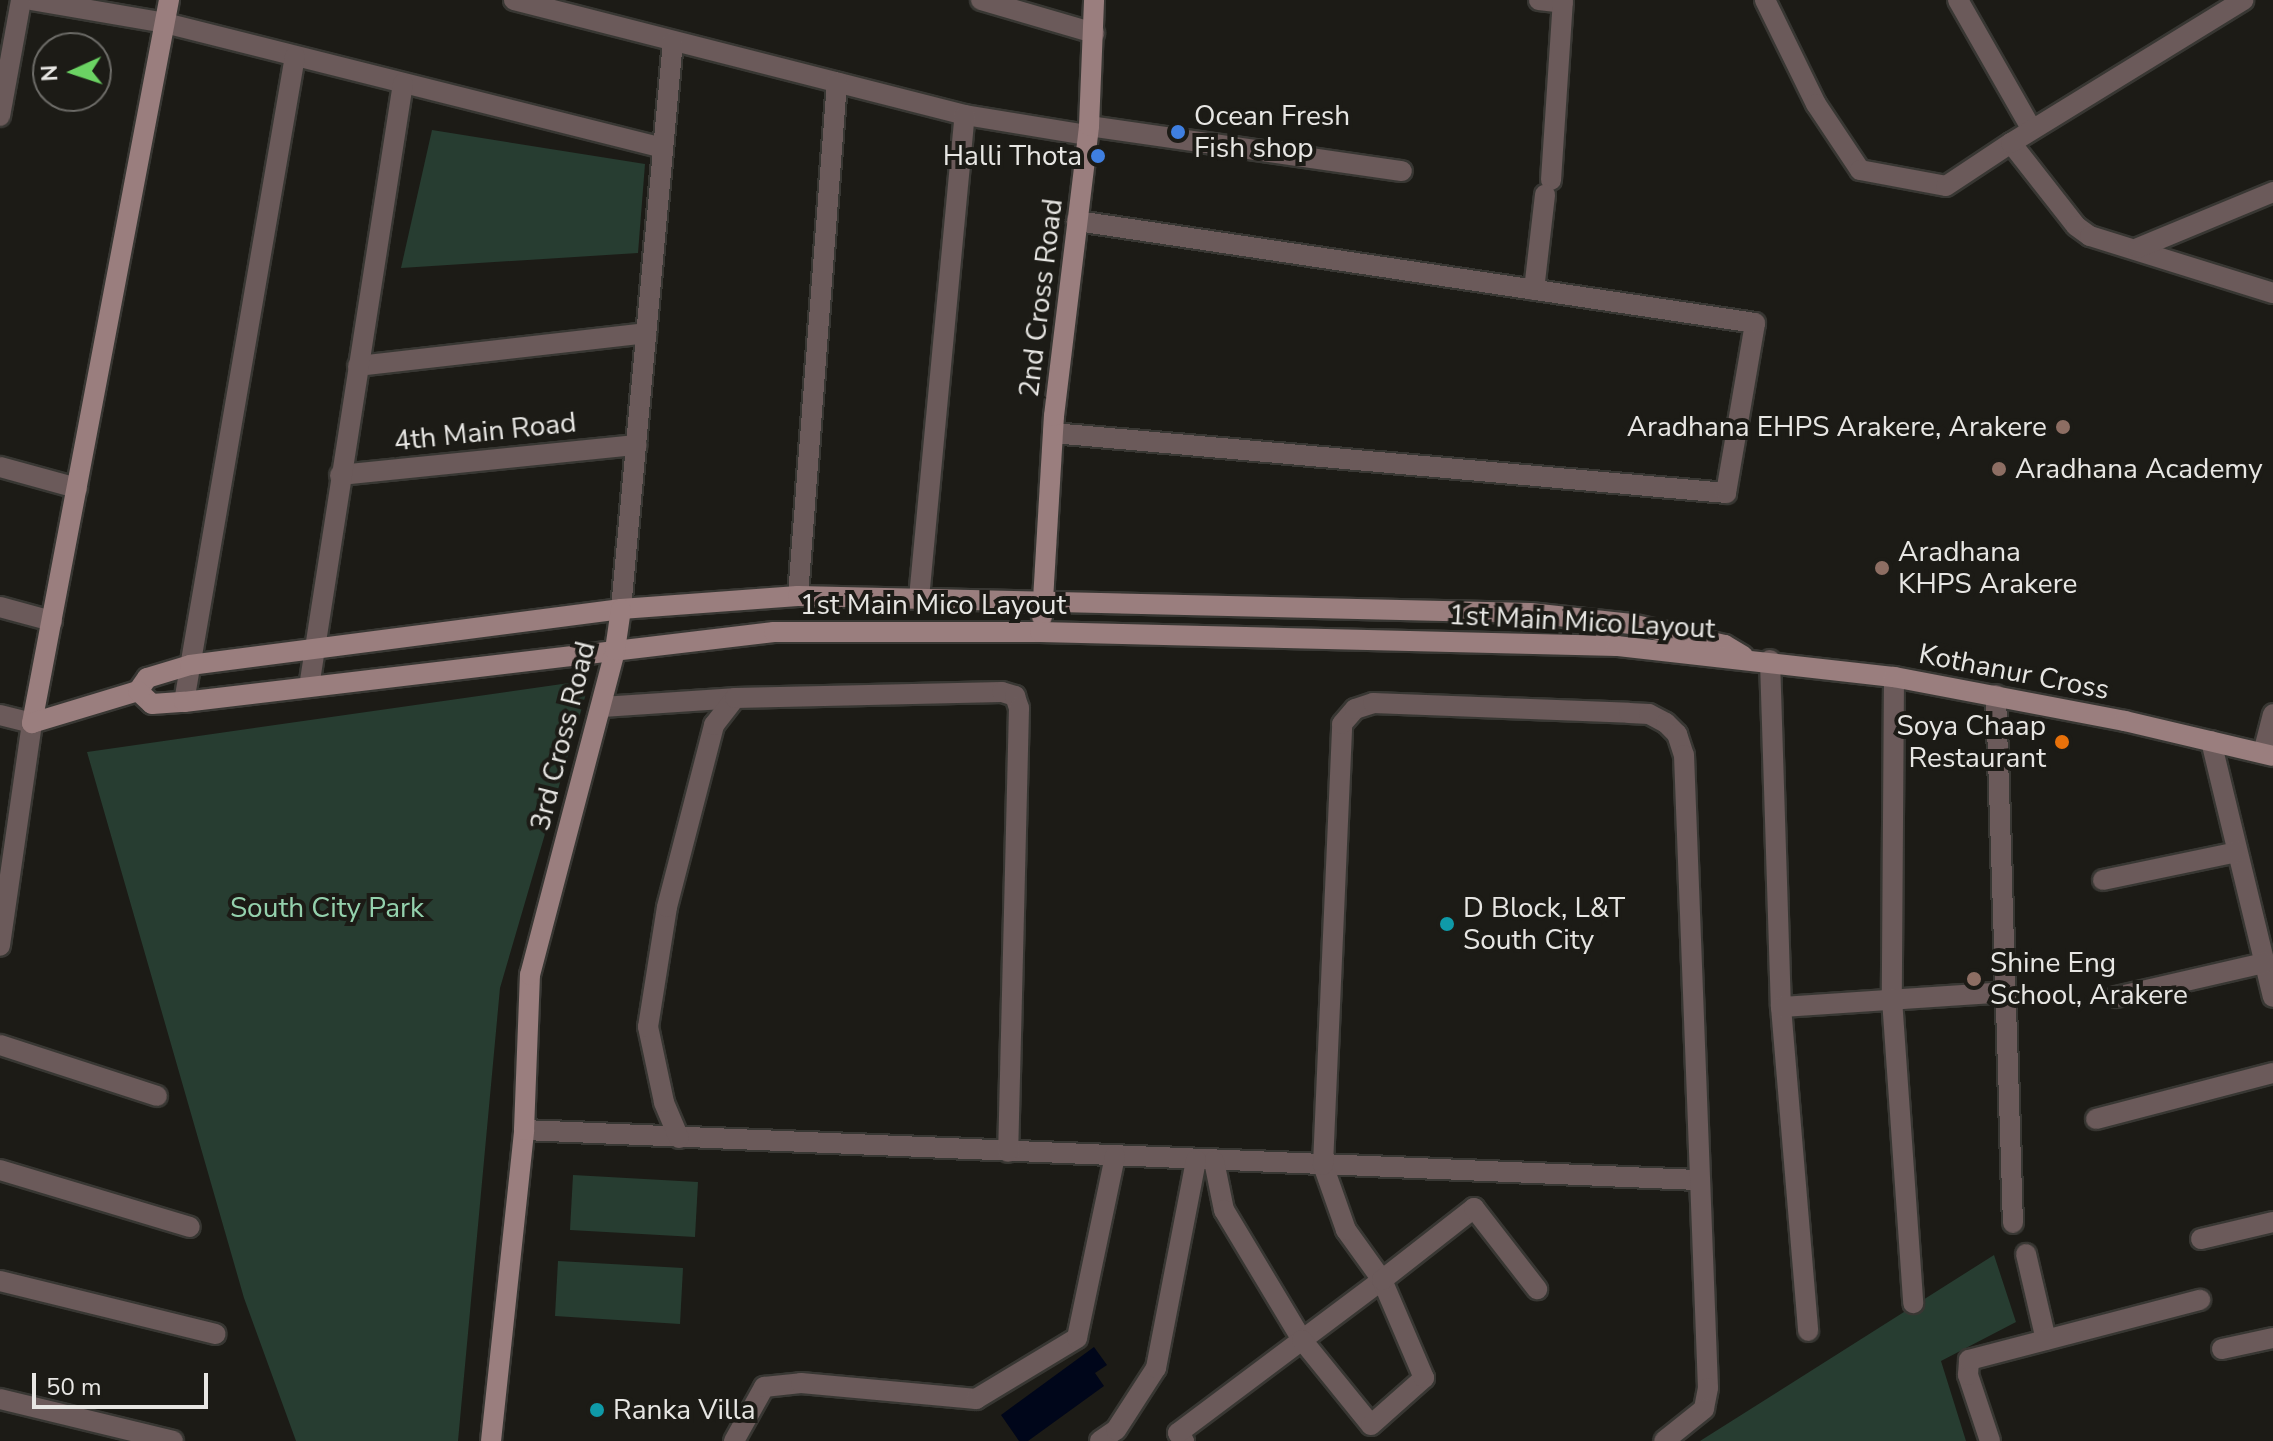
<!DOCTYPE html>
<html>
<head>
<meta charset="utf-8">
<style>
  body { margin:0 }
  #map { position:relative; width:2273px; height:1441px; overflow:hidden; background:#1c1b16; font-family:"Nunito Sans",sans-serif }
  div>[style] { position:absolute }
  .green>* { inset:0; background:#273d31 }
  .water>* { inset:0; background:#00061a }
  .roads { filter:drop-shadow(2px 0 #383733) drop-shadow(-2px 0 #383733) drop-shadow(0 2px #383733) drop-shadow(0 -2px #383733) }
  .street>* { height:20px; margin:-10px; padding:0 10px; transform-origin:10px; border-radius:10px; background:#6b5a5a }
  .secondary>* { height:20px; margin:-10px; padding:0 10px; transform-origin:10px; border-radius:10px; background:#9a7e7e }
  .dots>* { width:22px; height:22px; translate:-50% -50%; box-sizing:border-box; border:4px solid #1c1b16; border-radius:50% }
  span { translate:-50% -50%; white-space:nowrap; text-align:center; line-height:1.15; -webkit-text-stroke:8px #1c1b16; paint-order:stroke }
  .poi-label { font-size:28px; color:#e7e6e3 }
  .left { translate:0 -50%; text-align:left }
  .right { translate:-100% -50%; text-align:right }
  .street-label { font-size:28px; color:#e7e6e3 }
  .park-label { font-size:28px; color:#94d1ad }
  .north { position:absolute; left:32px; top:32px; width:80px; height:80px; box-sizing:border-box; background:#1c1b16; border:2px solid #6d6c68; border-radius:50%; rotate:267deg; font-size:22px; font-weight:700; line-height:32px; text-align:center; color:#e7e6e3 }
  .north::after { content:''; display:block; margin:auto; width:28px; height:36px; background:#6bd363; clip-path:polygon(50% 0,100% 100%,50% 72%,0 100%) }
  .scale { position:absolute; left:32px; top:1373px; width:176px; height:36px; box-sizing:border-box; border:4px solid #e7e6e3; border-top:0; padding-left:10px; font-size:24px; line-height:28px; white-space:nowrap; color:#e7e6e3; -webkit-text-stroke:6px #1c1b16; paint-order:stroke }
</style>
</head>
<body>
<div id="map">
  <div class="green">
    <div style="clip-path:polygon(432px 130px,645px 164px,638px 253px,401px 268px)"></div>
    <div style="clip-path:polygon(590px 680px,500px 988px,458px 1441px,296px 1441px,244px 1298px,87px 752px)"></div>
    <div style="clip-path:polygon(573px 1175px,698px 1182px,695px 1237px,570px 1230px)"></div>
    <div style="clip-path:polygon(1994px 1255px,2016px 1322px,1941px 1361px,1966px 1441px,1700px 1441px)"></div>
    <div style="clip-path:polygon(558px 1261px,683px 1268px,680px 1324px,555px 1316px)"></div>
  </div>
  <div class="water">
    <div style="clip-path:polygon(1094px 1347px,1107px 1365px,1095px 1373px,1104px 1386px,1028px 1441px,1019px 1441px,1001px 1415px)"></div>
  </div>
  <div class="roads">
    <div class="street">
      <div style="left:32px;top:0;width:135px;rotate:9.8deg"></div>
      <div style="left:165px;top:23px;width:513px;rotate:14.09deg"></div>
      <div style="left:514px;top:0;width:465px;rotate:14.3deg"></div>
      <div style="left:965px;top:115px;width:124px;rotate:9.3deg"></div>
      <div style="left:981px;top:0;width:118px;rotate:16.3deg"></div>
      <div style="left:1539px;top:0;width:24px;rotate:7deg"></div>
      <div style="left:1765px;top:0;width:116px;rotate:63.9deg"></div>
      <div style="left:1816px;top:104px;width:79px;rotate:56.3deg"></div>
      <div style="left:1860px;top:170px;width:87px;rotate:10.5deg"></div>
      <div style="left:1946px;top:186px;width:78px;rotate:-33.5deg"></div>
      <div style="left:2011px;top:143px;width:105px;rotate:51.9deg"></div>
      <div style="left:2076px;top:226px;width:17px;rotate:36deg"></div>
      <div style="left:2090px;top:236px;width:192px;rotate:17.3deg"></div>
      <div style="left:1958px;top:0;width:147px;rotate:60.3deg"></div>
      <div style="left:0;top:116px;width:118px;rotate:-79.7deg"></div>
      <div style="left:1089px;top:126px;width:316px;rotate:8.2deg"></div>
      <div style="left:2011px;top:143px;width:273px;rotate:-31.6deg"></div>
      <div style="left:1551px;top:180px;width:180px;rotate:-86.2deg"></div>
      <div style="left:2138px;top:248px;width:146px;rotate:-22.5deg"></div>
      <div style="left:1534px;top:290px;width:96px;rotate:-83.4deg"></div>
      <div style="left:358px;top:366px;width:290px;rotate:-6.5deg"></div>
      <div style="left:1053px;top:433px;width:676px;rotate:5.09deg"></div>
      <div style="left:1726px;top:493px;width:172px;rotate:-80.3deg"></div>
      <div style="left:1755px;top:323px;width:686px;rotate:-171.44deg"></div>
      <div style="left:0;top:467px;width:80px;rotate:15.3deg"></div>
      <div style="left:340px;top:475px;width:298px;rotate:-5.8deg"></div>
      <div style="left:798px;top:596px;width:515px;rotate:-85.66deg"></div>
      <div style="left:919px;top:598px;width:485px;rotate:-84.6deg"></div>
      <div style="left:0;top:607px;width:54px;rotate:15.1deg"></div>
      <div style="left:621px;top:609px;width:570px;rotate:-84.77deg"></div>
      <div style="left:1770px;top:660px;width:347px;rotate:88.2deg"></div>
      <div style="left:1781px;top:1007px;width:325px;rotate:85.2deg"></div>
      <div style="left:1894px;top:677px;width:322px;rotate:90.4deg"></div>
      <div style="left:1892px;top:999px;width:305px;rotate:86deg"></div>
      <div style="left:309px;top:687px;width:611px;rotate:-81.15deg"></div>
      <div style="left:1996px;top:695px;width:528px;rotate:88.16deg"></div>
      <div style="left:184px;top:702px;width:655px;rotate:-80.25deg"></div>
      <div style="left:601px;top:707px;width:134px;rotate:-3.8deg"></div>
      <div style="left:0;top:715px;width:33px;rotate:14deg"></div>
      <div style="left:32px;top:723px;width:225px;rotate:98.2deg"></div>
      <div style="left:2211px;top:741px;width:263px;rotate:76.4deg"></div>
      <div style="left:2263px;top:753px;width:40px;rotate:-75.6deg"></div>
      <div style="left:2103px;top:880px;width:137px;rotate:-11.8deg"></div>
      <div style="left:2116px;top:997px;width:153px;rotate:-12.9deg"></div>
      <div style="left:1781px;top:1007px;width:225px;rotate:-3.8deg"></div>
      <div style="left:0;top:1045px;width:165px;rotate:18deg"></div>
      <div style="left:2096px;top:1119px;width:183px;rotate:-14.6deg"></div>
      <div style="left:524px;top:1130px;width:1174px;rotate:2.44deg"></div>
      <div style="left:679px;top:1138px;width:39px;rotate:-113deg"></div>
      <div style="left:664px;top:1102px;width:77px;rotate:-102deg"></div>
      <div style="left:648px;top:1027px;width:121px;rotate:-81deg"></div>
      <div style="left:667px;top:907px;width:188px;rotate:-75.5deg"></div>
      <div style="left:714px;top:725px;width:34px;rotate:-52deg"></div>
      <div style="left:735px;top:698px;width:267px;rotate:-1.3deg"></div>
      <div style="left:1002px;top:692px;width:14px;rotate:17deg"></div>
      <div style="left:1015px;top:696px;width:13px;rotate:72deg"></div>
      <div style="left:1019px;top:708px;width:444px;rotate:91.4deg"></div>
      <div style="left:1214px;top:1161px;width:50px;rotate:78.5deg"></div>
      <div style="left:1224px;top:1210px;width:152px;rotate:59deg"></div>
      <div style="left:1302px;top:1340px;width:100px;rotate:-36.9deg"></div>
      <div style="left:1382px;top:1280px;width:62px;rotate:-125.8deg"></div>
      <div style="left:1346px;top:1230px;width:69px;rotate:-109.5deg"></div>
      <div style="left:1323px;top:1165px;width:441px;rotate:-87.5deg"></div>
      <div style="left:1342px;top:724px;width:20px;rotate:-49deg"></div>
      <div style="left:1355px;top:709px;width:19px;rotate:-18deg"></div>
      <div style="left:1373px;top:703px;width:256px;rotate:2.2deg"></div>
      <div style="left:1629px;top:713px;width:20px;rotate:3deg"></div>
      <div style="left:1649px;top:714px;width:19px;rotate:28deg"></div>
      <div style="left:1666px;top:723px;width:16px;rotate:45deg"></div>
      <div style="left:1677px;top:734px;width:22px;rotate:72deg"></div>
      <div style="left:1684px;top:755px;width:633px;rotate:87.83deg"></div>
      <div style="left:1708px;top:1388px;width:21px;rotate:101deg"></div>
      <div style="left:1704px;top:1409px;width:51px;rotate:141.3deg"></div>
      <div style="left:0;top:1170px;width:198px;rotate:16.7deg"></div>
      <div style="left:2201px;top:1239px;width:74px;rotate:-13.3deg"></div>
      <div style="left:2026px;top:1254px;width:88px;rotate:76.9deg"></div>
      <div style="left:0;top:1281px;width:222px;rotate:13.8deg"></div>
      <div style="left:2222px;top:1349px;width:52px;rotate:-12.2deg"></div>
      <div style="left:0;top:1399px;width:178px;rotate:13.6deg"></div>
      <div style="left:734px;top:1441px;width:62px;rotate:-60.9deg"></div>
      <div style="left:764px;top:1387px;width:37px;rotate:-6deg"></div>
      <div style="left:801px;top:1383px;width:176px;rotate:5.2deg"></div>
      <div style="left:976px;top:1399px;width:118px;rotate:-31.1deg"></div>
      <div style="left:1077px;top:1338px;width:186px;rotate:-78.2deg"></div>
      <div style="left:1100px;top:1441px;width:19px;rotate:-35deg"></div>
      <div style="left:1116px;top:1430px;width:74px;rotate:-57.2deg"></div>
      <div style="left:1156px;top:1368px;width:212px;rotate:-79.1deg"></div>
      <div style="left:1184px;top:1441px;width:10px;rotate:-127deg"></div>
      <div style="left:1178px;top:1433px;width:155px;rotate:-36.9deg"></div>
      <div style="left:1302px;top:1340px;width:109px;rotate:50.9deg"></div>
      <div style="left:1371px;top:1425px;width:71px;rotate:-41.6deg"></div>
      <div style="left:1424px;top:1378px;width:107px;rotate:-113.2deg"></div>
      <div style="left:1382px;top:1280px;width:117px;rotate:-38deg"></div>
      <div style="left:1474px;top:1208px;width:103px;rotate:52.1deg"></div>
      <div style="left:1990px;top:1441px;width:70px;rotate:-108.4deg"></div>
      <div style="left:1968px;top:1375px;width:15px;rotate:-86deg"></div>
      <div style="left:1969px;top:1360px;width:239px;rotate:-14.6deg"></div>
    </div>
    <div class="secondary">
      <div style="left:169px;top:0;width:736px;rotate:100.73deg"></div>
      <div style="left:32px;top:723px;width:111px;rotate:-16.8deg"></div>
      <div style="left:138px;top:691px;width:16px;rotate:-55deg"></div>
      <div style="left:147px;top:678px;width:45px;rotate:-16.8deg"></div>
      <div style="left:190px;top:665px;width:435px;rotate:-7.4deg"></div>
      <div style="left:621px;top:609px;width:177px;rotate:-4.2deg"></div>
      <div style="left:798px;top:596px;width:732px;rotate:1.33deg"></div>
      <div style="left:1530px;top:613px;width:102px;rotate:6.2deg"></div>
      <div style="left:1631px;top:624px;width:96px;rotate:12.6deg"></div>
      <div style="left:1725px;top:645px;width:21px;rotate:31deg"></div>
      <div style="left:1042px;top:617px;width:201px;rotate:-86.6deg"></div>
      <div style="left:1054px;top:416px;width:292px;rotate:-83.1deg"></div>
      <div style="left:1089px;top:126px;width:126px;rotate:-87.7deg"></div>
      <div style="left:138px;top:691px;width:19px;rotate:43deg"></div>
      <div style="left:152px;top:704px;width:32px;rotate:-4deg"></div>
      <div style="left:184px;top:702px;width:594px;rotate:-6.77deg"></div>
      <div style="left:774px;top:632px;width:266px"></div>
      <div style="left:1040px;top:632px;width:577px;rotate:1.39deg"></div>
      <div style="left:1617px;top:646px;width:279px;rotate:6.4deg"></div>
      <div style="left:1894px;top:677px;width:235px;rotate:10.8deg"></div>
      <div style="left:2125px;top:721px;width:152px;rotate:13.3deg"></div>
      <div style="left:491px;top:1441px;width:313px;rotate:-83.9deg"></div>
      <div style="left:524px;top:1130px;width:155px;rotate:-87.8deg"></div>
      <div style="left:530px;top:975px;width:336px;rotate:-75.3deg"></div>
      <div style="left:615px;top:650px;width:41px;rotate:-81.7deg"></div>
    </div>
  </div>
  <div class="dots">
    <div style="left:1178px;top:132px;background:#3f7fe0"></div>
    <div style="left:1098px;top:156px;background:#3f7fe0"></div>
    <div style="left:2063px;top:427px;background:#8d6e63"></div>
    <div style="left:1999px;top:469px;background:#8d6e63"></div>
    <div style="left:1882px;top:568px;background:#8d6e63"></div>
    <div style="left:2062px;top:742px;background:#e8710a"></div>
    <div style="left:1447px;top:924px;background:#0f9aa8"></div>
    <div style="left:1974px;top:979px;background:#8d6e63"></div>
    <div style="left:597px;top:1410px;background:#0f9aa8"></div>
  </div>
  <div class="poi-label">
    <span class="left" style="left:1194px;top:132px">Ocean Fresh<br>Fish shop</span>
    <span class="right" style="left:1082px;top:156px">Halli Thota</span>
    <span class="right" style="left:2047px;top:427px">Aradhana EHPS Arakere, Arakere</span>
    <span class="left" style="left:2015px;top:469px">Aradhana Academy</span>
    <span class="left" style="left:1898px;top:568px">Aradhana<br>KHPS Arakere</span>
    <span class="right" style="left:2046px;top:742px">Soya Chaap<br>Restaurant</span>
    <span class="left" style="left:1463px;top:924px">D Block, L&amp;T<br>South City</span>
    <span class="left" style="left:1990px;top:979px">Shine Eng<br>School, Arakere</span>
    <span class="left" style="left:613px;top:1410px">Ranka Villa</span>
  </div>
  <div class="street-label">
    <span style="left:1041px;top:298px;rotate:-83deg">2nd Cross Road</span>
    <span style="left:485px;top:432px;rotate:-6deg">4th Main Road</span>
    <span style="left:933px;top:605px">1st Main Mico Layout</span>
    <span style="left:1582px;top:622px;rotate:3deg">1st Main Mico Layout</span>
    <span style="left:2014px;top:672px;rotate:11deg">Kothanur Cross</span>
    <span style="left:563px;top:736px;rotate:-76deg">3rd Cross Road</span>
  </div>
  <div class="park-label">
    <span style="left:327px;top:908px">South City Park</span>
  </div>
  <div class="north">N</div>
  <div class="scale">50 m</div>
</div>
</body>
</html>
